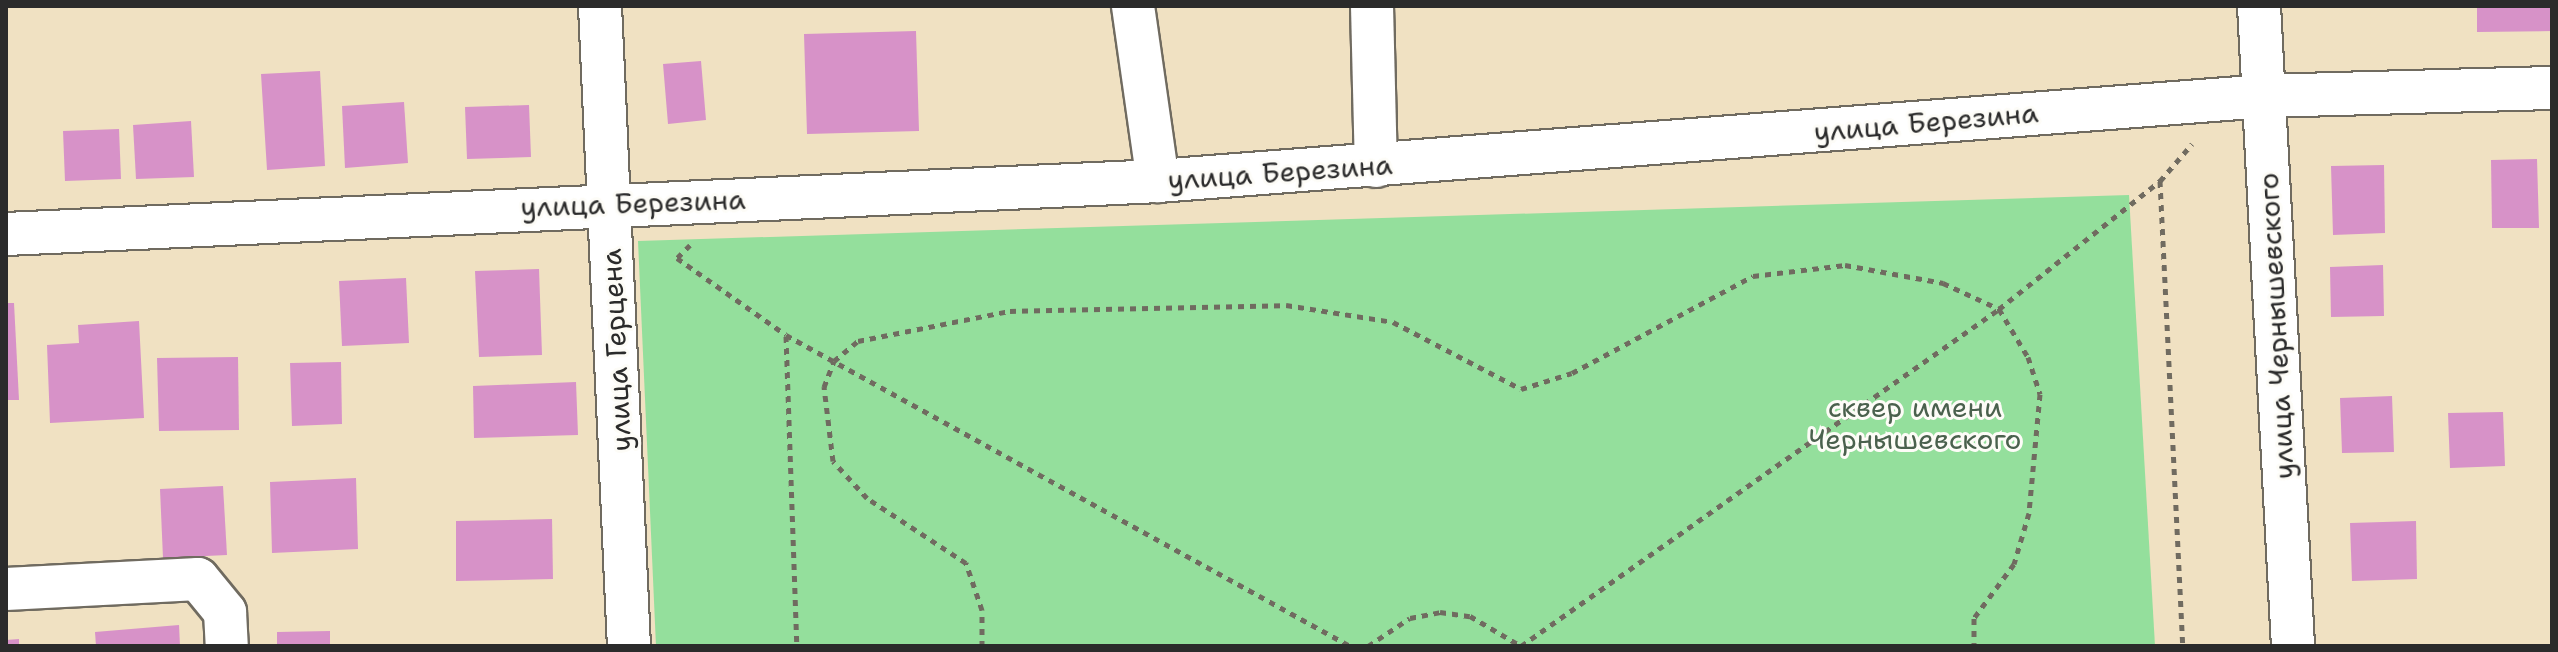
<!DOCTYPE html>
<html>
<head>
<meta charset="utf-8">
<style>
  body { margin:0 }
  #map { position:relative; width:2558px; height:652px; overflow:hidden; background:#f0e1c2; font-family:"Shantell Sans",sans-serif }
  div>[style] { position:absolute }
  .green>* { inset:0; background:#94df9c }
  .building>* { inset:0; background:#d792c8 }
  .path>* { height:5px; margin-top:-2.5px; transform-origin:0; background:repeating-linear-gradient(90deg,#706b60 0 6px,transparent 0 12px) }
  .roads { filter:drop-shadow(2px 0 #706b60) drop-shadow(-2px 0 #706b60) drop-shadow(0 2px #706b60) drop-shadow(0 -2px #706b60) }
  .minor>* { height:42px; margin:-21px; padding:0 21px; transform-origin:21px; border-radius:21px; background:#fff }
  span { translate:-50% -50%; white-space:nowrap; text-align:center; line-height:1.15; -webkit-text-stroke:6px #fdfcf7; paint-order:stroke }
  .street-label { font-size:28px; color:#2b2b2b }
  .park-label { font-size:28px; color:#4a614d }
  .frame { position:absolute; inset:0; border:8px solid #2b2b2b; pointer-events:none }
</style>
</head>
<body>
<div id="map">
  <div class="green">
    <div style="clip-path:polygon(2129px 195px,2155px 646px,656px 646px,638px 241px)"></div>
  </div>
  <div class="building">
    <div style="clip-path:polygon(2477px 6px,2552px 6px,2552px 31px,2477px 32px)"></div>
    <div style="clip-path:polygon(916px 31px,919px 131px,807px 134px,804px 34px)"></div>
    <div style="clip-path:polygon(701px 61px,706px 120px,668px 124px,663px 64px)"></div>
    <div style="clip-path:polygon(320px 71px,325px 166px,267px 170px,261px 74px)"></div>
    <div style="clip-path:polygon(404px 102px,408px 163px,345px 168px,342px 106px)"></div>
    <div style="clip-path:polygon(529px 105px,531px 157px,467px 159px,465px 107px)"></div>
    <div style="clip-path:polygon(191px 121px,194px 177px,136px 179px,133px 125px)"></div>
    <div style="clip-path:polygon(119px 129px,121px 179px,65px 181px,63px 131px)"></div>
    <div style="clip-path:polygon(2537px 159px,2539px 228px,2492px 228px,2491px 160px)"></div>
    <div style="clip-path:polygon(2384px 165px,2385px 233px,2333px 235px,2331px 166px)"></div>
    <div style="clip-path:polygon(2383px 265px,2384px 316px,2331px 317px,2330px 267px)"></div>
    <div style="clip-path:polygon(539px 269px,542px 355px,479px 357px,475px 271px)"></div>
    <div style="clip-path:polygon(406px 278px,409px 343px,342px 346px,339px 281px)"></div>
    <div style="clip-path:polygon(6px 303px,14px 303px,19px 400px,6px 400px)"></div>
    <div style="clip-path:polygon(139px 321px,144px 418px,50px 423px,47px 345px,79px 343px,78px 325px)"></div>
    <div style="clip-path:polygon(238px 357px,239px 430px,159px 431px,157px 358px)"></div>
    <div style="clip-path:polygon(341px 362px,342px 424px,292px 426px,290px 363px)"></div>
    <div style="clip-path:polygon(576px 382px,578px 435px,474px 438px,473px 386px)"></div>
    <div style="clip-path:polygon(2392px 396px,2394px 452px,2342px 453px,2340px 398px)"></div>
    <div style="clip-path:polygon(2503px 412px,2505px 466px,2450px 468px,2448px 413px)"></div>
    <div style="clip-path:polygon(356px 478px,358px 549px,272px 553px,270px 482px)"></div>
    <div style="clip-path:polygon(223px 486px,227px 555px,163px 558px,160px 489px)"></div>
    <div style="clip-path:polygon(552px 519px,553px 579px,456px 581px,456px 521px)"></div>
    <div style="clip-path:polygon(2416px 521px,2417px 579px,2352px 581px,2350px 523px)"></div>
    <div style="clip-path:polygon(179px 625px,180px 646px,96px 646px,95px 632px)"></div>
    <div style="clip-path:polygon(330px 631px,330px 646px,277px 646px,277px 632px)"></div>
    <div style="clip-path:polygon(19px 639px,19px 646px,6px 646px,6px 640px)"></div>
  </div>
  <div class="path">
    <div style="left:2160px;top:181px;width:466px;rotate:87.2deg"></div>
    <div style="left:690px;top:245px;width:18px;rotate:135deg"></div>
    <div style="left:677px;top:258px;width:133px;rotate:35.2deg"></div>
    <div style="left:786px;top:335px;width:644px;rotate:28.87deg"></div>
    <div style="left:786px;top:336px;width:310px;rotate:88deg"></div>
    <div style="left:982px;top:646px;width:36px;rotate:-90deg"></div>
    <div style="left:982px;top:610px;width:50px;rotate:-108.8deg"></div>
    <div style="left:966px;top:563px;width:118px;rotate:-146.7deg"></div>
    <div style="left:867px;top:498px;width:50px;rotate:-132.6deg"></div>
    <div style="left:833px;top:461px;width:75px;rotate:-96.9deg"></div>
    <div style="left:824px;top:387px;width:28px;rotate:-69deg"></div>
    <div style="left:834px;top:361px;width:31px;rotate:-40deg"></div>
    <div style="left:858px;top:341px;width:155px;rotate:-11.2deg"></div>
    <div style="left:1010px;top:311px;width:276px;rotate:-1.2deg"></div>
    <div style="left:1286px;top:305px;width:108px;rotate:9deg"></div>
    <div style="left:1393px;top:322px;width:144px;rotate:27.6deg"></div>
    <div style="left:1521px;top:389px;width:53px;rotate:-17.4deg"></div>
    <div style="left:1572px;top:373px;width:205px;rotate:-28.2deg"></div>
    <div style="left:1753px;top:276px;width:93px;rotate:-6.8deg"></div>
    <div style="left:1845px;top:265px;width:100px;rotate:10.4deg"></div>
    <div style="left:1943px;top:283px;width:62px;rotate:24.9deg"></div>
    <div style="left:1999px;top:309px;width:56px;rotate:58.9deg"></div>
    <div style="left:2028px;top:357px;width:39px;rotate:72deg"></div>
    <div style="left:2040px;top:394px;width:120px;rotate:95.3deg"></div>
    <div style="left:2029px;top:513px;width:53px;rotate:106.4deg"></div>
    <div style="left:2014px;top:564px;width:67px;rotate:126.5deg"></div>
    <div style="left:1974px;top:618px;width:28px;rotate:90deg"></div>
    <div style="left:1368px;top:646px;width:50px;rotate:-33.7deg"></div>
    <div style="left:1410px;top:618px;width:31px;rotate:-11deg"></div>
    <div style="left:1440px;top:612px;width:30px;rotate:8deg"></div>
    <div style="left:1470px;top:616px;width:59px;rotate:30.5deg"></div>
    <div style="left:1521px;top:646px;width:585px;rotate:-35.18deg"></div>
    <div style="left:1999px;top:309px;width:206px;rotate:-38.5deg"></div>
    <div style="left:2160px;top:181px;width:49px;rotate:-49.1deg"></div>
  </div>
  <div class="roads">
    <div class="minor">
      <div style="left:600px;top:6px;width:641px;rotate:87.41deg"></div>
      <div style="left:1133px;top:6px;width:177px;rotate:81.9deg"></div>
      <div style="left:1372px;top:6px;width:160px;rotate:88.6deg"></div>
      <div style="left:2259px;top:6px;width:641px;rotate:86.96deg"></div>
      <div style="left:6px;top:234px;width:1153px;rotate:-2.63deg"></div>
      <div style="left:1158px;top:181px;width:1109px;rotate:-4.39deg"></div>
      <div style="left:2264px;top:96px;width:288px;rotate:-1.6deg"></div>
      <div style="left:6px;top:589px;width:192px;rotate:-3deg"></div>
      <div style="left:198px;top:579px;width:43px;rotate:50.7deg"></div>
      <div style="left:225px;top:612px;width:34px;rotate:87deg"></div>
    </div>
  </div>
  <div class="street-label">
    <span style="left:1926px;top:122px;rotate:-5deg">улица Березина</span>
    <span style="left:1280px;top:172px;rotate:-4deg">улица Березина</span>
    <span style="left:633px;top:203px;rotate:-2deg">улица Березина</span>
    <span style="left:2276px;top:326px;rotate:-93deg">улица Чернышевского</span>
    <span style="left:616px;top:350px;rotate:-93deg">улица Герцена</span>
  </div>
  <div class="park-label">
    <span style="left:1915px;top:423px">сквер имени<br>Чернышевского</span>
  </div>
  <div class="frame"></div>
</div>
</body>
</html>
